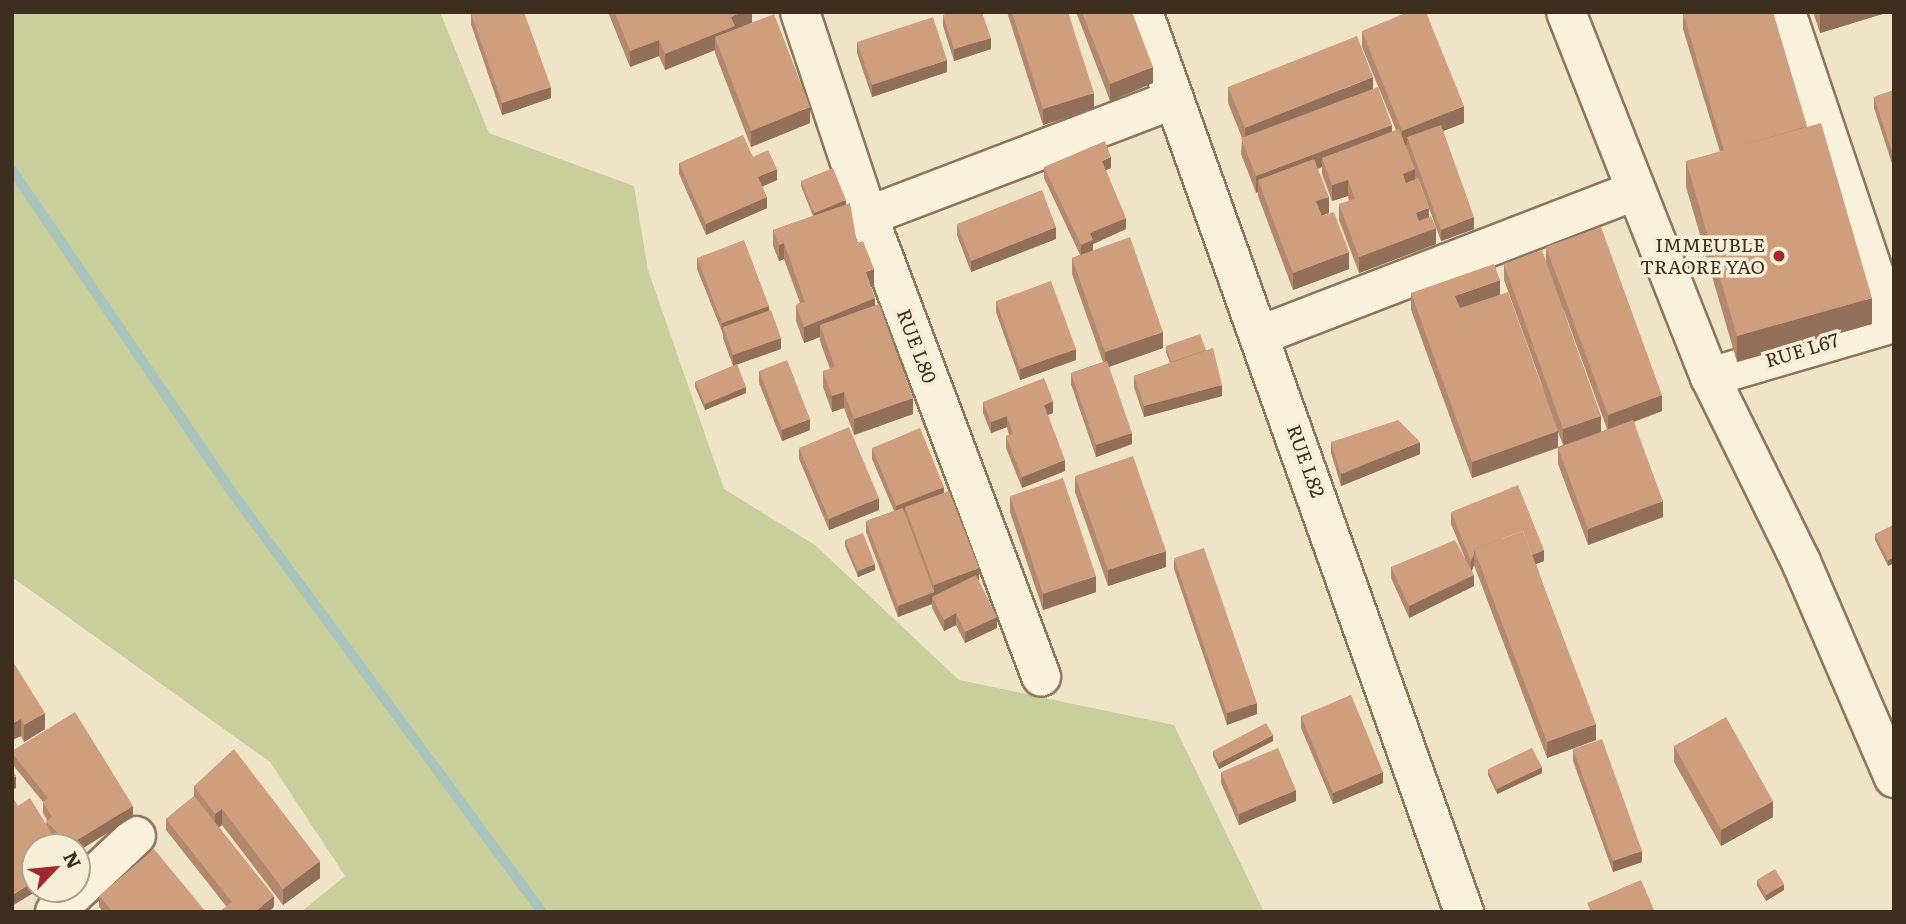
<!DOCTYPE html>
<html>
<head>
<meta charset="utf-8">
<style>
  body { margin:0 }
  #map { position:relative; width:1906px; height:924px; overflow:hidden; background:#f0e4c8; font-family:Literata,serif }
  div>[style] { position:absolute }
  .green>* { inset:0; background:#c9cf9b }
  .stream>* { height:10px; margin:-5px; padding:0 5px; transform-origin:5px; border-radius:5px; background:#a9c4bc }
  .roads { filter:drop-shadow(2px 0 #8d765c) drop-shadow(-2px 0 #8d765c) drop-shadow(0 2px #8d765c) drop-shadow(0 -2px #8d765c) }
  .minor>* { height:38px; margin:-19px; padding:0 19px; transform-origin:19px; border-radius:19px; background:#faf1dc }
  .wall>* { inset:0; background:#b2896c }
  .shaded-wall>* { inset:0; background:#916f58 }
  .building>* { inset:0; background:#cf9f7d }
  .dots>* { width:19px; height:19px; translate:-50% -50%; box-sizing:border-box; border:4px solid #f7eed8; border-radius:50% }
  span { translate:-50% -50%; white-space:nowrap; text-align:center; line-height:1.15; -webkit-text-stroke:7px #f7eed8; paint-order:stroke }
  .poi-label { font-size:19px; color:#3d2e20 }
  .right { translate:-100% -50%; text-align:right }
  .street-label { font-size:19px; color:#3d2e20 }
  .frame { position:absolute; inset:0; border:14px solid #3d2e20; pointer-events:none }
  .north { position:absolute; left:21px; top:833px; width:70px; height:70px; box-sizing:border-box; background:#f7eed8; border:2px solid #ada18e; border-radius:50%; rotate:64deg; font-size:19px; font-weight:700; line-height:28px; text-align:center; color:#3d2e20 }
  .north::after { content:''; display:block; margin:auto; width:24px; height:32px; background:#9e2a2b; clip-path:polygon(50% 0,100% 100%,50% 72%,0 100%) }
</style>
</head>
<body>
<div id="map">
  <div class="green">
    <div style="clip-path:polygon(12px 12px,440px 12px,489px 133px,634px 186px,648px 270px,724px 489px,815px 545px,959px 680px,1174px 725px,1264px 912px,301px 912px,345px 876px,270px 762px,12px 577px)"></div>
  </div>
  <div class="stream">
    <div style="left:12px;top:170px;width:389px;rotate:55.7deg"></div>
    <div style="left:231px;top:491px;width:523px;rotate:53.55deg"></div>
  </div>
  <div class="roads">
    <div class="minor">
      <div style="left:800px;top:12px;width:215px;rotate:71.6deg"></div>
      <div style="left:868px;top:216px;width:492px;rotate:69.4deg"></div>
      <div style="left:1143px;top:12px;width:956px;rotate:70.37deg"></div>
      <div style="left:1566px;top:12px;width:392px;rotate:68.5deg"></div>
      <div style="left:1710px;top:377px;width:206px;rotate:63.8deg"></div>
      <div style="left:1801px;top:562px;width:235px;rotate:66.7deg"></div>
      <div style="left:1786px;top:12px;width:329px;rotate:71.4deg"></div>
      <div style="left:868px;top:216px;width:324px;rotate:-20.9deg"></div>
      <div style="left:1261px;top:335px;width:400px;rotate:-21.1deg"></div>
      <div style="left:1710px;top:377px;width:192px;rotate:-16.4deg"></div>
      <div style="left:55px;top:912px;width:111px;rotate:-43.2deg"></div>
    </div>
  </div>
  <div class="wall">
    <div style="clip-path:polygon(608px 12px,752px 12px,752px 22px,810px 123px,751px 147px,715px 53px,715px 50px,665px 70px,659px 56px,630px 67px)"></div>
    <div style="clip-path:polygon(1007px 12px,1068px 12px,1094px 109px,1043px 125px)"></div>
    <div style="clip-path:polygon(1076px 12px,1132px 12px,1153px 83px,1110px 101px)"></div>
    <div style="clip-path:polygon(1813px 12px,1889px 12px,1820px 33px)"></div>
    <div style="clip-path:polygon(471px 13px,551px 98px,502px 115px,471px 24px)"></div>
    <div style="clip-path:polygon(1683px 13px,1807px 127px,1872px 324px,1737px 362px,1686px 187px,1686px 161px,1720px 152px,1683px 29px)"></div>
    <div style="clip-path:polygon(943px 15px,991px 49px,954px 61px,943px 26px)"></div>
    <div style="clip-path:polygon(1362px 31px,1464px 123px,1443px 131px,1474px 229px,1441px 241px,1418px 178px,1436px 244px,1359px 273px,1339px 220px,1339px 204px,1349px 201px,1348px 196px,1332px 201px,1322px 174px,1322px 167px,1318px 169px,1329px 213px,1322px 215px,1349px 269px,1293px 290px,1258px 196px,1258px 192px,1256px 193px,1241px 154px,1242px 138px,1228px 103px,1228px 87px,1373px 89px,1392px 132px,1396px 130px,1362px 47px)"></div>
    <div style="clip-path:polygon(857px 42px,947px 72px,872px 97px,857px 53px)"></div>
    <div style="clip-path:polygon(1894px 90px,1894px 170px,1874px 108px,1874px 97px)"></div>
    <div style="clip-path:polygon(753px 157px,777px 180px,762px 187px,767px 208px,706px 235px,679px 174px,679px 163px)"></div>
    <div style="clip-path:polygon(1044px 167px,1111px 168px,1106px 170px,1126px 229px,1093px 244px,1093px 250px,1163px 348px,1109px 367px,1132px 444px,1096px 457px,1071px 384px,1071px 373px,1103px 362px,1072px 274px,1072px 258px,1080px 255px,1044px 178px)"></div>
    <div style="clip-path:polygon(801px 181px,846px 204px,857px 243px,874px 286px,871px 287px,875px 305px,913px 414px,854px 435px,844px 408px,832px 412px,823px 387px,823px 371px,830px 369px,820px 341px,820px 337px,804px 343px,796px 321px,796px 305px,800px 303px,784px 259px,779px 261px,773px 246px,773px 230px,813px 216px,801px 186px)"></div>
    <div style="clip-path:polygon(957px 224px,1056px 239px,971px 272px,957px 235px)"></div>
    <div style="clip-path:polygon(evenodd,1546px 247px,1662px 411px,1634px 422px,1663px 517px,1588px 545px,1558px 464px,1558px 448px,1472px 478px,1411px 310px,1411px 293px,1500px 294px,1544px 391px,1504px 280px,1504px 264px,1546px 262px,1546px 247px,1563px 308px,1607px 429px,1601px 432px,1563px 308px,1546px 247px,1558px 432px,1563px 445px,1558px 447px,1558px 432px)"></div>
    <div style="clip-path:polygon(697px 258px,769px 310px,781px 349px,737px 364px,746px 393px,705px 410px,695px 387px,695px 382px,733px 366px,723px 338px,723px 334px,697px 269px)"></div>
    <div style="clip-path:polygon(996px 301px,1076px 360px,1020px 380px,996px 312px)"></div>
    <div style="clip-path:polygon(1166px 346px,1206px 350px,1222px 396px,1144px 417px,1134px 387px,1134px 376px,1170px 363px,1166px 352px)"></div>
    <div style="clip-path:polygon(759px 371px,810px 430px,782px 441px,759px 383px)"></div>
    <div style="clip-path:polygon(983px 402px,1053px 413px,1048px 415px,1065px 471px,1022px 488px,1006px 448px,1006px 436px,1009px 435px,1007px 427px,991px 433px,983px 413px)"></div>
    <div style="clip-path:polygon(1331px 442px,1420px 454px,1341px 486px,1331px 453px)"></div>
    <div style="clip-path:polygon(799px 448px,879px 510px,829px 530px,799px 459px)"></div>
    <div style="clip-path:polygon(872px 448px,944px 493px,997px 628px,965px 643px,956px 625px,944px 631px,932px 608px,932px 604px,898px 617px,866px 532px,866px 521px,894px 511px,872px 459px)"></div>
    <div style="clip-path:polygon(1075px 476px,1166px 567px,1108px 586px,1075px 492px)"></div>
    <div style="clip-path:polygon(1010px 496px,1096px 592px,1043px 610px,1010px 512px)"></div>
    <div style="clip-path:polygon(1451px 512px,1544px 561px,1536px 564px,1596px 740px,1547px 758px,1474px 565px,1472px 570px,1474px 586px,1409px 618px,1391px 578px,1391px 567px,1465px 558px,1451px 524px)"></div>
    <div style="clip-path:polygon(1894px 526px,1894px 563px,1888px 566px,1875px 540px,1875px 534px)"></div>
    <div style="clip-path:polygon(845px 540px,875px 570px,858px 577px,845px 546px)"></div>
    <div style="clip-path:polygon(1174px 558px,1257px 714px,1227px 725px,1174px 569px)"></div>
    <div style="clip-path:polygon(12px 660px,45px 729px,24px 742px,21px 736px,12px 740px)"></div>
    <div style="clip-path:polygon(1301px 716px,1383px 783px,1333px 804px,1301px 728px)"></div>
    <div style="clip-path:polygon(1273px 741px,1219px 769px,1213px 756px,1213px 751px)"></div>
    <div style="clip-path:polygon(1674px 746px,1773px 817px,1721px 846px,1674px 762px)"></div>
    <div style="clip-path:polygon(1573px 749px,1642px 862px,1613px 872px,1573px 761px)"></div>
    <div style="clip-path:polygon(12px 751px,133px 817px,77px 847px,35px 847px,18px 806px,46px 824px,47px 820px,43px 813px,43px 802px,12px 764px)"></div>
    <div style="clip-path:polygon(1488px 769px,1542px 773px,1497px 794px,1488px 775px)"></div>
    <div style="clip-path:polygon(1221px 772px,1296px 801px,1239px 825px,1221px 783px)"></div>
    <div style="clip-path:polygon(194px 786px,320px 878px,283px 905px,222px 825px,219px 827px,274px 907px,226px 906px,166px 830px,166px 819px,194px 796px)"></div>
    <div style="clip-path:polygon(1757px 880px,1784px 890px,1766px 901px,1757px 886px)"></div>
    <div style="clip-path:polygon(99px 896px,206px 912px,103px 912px,99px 907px)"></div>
  </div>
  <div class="shaded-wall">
    <div style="clip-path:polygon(742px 12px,752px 12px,752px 25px,715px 37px,715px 50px,665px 70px,665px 54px,731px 17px)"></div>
    <div style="clip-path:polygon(1820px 12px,1889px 12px,1820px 33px)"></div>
    <div style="clip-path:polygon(991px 38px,991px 49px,954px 61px,954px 49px)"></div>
    <div style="clip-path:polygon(659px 40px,659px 56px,630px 67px,630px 51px)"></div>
    <div style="clip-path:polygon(947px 60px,947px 72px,872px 97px,872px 85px)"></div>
    <div style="clip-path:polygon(1153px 67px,1153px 83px,1110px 101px,1110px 84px)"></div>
    <div style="clip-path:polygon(1373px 77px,1373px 93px,1245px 144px,1245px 128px)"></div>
    <div style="clip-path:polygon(551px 87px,551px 98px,502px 115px,502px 103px)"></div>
    <div style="clip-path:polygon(1094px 93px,1094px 109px,1043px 125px,1043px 109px)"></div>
    <div style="clip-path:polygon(1464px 106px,1464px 123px,1409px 144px,1407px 137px,1407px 145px,1402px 147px,1402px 131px)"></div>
    <div style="clip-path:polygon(810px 107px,810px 123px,751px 147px,751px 131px)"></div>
    <div style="clip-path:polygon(1392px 125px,1392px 141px,1322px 158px,1322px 167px,1262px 190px,1258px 180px,1258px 192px,1256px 193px,1256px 176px)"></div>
    <div style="clip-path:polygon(1111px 157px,1111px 168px,1102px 172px,1102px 161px)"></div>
    <div style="clip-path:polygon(777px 169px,777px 180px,758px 188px,758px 177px)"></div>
    <div style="clip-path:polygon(1415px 169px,1415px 186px,1403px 190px,1403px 174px)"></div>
    <div style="clip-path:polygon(1348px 180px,1348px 196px,1332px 201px,1332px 185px)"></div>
    <div style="clip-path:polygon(767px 197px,767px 208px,706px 235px,706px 224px)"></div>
    <div style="clip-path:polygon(1329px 197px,1329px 213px,1316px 218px,1316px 201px)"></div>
    <div style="clip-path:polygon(846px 200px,846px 205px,814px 218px,814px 213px)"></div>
    <div style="clip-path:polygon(1429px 208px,1429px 224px,1416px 229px,1416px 213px)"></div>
    <div style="clip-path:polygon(1474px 217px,1474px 229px,1441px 241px,1441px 230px)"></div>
    <div style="clip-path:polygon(1126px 218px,1126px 229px,1093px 244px,1093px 252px,1081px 257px,1081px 245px,1090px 233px)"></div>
    <div style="clip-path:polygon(1056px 227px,1056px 239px,971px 272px,971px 261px)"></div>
    <div style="clip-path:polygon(1436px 228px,1436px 244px,1359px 273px,1359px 257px)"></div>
    <div style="clip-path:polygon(784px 243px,784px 259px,779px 261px,779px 245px)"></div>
    <div style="clip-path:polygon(1349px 252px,1349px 269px,1293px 290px,1293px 273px)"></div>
    <div style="clip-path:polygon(874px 269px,874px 286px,866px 288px,866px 272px)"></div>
    <div style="clip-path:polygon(1500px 280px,1500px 296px,1455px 312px,1455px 296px)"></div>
    <div style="clip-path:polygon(875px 298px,875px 314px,820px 325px,820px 337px,804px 343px,804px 327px)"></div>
    <div style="clip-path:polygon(1872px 298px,1872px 324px,1737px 362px,1737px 336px)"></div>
    <div style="clip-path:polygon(769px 306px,769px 317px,723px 327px,722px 335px,722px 323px)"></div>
    <div style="clip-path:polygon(1163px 332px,1163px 348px,1105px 368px,1105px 352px)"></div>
    <div style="clip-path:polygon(781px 338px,781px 349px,733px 366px,733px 355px)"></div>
    <div style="clip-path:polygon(1076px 349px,1076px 360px,1020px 380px,1020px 369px)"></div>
    <div style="clip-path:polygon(1222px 385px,1222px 396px,1144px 417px,1144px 406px)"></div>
    <div style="clip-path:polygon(746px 387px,746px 393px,705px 410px,705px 404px)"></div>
    <div style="clip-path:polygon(844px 392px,844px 408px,832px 412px,832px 396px)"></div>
    <div style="clip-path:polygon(1662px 395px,1662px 411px,1608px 431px,1608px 415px)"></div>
    <div style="clip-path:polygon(913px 398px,913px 414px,854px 435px,854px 419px)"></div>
    <div style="clip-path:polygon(1053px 401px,1053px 413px,1044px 416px,1044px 405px)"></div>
    <div style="clip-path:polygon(1007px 416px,1007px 427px,991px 433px,991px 422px)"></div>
    <div style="clip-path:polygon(1601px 416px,1601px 432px,1563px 445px,1563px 429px)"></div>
    <div style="clip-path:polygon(810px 419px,810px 430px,782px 441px,782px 430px)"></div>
    <div style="clip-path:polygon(1558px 431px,1558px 447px,1472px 478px,1472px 462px)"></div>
    <div style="clip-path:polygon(1132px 433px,1132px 444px,1096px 457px,1096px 445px)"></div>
    <div style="clip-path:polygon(1420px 442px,1420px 454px,1341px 486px,1341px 474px)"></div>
    <div style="clip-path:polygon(1065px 460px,1065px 471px,1022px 488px,1022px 477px)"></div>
    <div style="clip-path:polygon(944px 487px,944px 498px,905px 507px,905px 514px,896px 518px,896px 506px)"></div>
    <div style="clip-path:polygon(879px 498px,879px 510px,829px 530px,829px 519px)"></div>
    <div style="clip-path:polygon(1663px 501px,1663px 517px,1588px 545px,1588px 529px)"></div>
    <div style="clip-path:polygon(1544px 550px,1544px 561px,1531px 566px,1531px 555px)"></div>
    <div style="clip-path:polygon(1166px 551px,1166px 567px,1108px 586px,1108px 570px)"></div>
    <div style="clip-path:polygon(1474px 554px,1474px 565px,1471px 573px,1471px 561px)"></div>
    <div style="clip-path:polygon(1894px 558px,1894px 563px,1888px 566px,1888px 560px)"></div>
    <div style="clip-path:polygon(875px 564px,875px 570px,858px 577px,858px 571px)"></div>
    <div style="clip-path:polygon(979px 568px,979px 580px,932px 597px,932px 604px,898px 617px,898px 606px,934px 592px,934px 585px)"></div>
    <div style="clip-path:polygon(1474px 575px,1474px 586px,1409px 618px,1409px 606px)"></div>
    <div style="clip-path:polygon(1096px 576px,1096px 592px,1043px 610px,1043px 594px)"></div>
    <div style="clip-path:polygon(956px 613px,956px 625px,944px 631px,944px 620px)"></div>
    <div style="clip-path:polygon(997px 617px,997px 628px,965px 643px,965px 632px)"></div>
    <div style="clip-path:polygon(1257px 703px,1257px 714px,1227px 725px,1227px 713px)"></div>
    <div style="clip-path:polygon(45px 713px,45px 729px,24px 742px,24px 725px)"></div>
    <div style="clip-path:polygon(21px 719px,21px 736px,12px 740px,12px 724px)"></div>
    <div style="clip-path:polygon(1596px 724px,1596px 740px,1547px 758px,1547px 742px)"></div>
    <div style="clip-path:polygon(1273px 735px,1273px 741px,1219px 769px,1219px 763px)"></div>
    <div style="clip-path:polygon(1542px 767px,1542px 773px,1497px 794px,1497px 789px)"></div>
    <div style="clip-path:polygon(1383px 772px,1383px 783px,1333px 804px,1333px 793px)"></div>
    <div style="clip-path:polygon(16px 776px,16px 788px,12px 790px,12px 779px)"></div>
    <div style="clip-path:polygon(1296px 790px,1296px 801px,1239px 825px,1239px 814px)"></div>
    <div style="clip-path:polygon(1773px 801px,1773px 817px,1721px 846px,1721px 830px)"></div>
    <div style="clip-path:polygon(133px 806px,133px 817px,77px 852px,77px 847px,69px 847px,69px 845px)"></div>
    <div style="clip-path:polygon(222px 809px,222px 825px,215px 830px,215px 814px)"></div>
    <div style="clip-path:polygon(1642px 851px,1642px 862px,1613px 872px,1613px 861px)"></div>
    <div style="clip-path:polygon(320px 861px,320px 878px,283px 905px,283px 889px)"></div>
    <div style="clip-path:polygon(35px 881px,35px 889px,40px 889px,12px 906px,12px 895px)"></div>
    <div style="clip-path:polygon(1784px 884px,1784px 890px,1766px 901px,1766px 895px)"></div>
    <div style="clip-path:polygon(274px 896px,274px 907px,269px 912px,255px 912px)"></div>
  </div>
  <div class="building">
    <div style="clip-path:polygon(473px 12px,524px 12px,551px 87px,502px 103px,471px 13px)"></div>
    <div style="clip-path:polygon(615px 12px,742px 12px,731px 17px,735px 26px,665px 54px,659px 40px,630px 51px)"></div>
    <div style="clip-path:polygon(950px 12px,982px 12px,991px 38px,954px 49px,943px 15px)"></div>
    <div style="clip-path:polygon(1012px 12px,1068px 12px,1094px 93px,1043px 109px)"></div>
    <div style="clip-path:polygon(1082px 12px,1132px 12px,1153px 67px,1110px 84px)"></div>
    <div style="clip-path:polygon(1408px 12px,1426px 12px,1464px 106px,1402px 131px,1362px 31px)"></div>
    <div style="clip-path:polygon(1686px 12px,1773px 12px,1807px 126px,1724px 151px,1683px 13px)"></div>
    <div style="clip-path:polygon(774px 14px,810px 107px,751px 131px,715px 37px)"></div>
    <div style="clip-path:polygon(933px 17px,947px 60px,872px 85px,857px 42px)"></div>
    <div style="clip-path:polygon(1357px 36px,1373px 77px,1245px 128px,1228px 87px)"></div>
    <div style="clip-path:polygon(1378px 87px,1392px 125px,1256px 176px,1241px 138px)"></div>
    <div style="clip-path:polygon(1894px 90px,1894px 158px,1874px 97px)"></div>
    <div style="clip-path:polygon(1821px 123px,1872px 298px,1737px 336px,1686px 161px)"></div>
    <div style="clip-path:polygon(1441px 125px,1474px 217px,1441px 230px,1407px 137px)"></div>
    <div style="clip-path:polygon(1399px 129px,1415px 169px,1403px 174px,1406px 183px,1418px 178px,1429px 208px,1416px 213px,1419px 221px,1431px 216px,1436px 228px,1359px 257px,1339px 204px,1355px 199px,1348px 180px,1332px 185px,1322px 158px)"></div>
    <div style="clip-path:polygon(743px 135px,753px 157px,768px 150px,777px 169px,758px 177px,767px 197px,706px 224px,679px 163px)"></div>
    <div style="clip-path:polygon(1105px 141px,1111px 157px,1102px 161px,1126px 218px,1090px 233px,1093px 240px,1081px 245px,1044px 167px)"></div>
    <div style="clip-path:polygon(1314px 159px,1329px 197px,1316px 201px,1322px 216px,1334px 212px,1349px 252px,1293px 273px,1258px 180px)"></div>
    <div style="clip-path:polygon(833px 168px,846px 200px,814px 213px,801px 181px)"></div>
    <div style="clip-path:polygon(1042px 190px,1056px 227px,971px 261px,957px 224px)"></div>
    <div style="clip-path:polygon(850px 203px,857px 243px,863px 241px,874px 269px,866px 272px,875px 298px,804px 327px,796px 305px,805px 302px,784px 243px,779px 245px,773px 230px)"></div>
    <div style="clip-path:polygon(1601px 227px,1662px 395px,1608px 415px,1546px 247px)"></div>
    <div style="clip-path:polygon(1130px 237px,1163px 332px,1105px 352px,1072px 258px)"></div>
    <div style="clip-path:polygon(744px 240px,769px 306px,722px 323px,697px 258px)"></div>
    <div style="clip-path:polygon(1542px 250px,1601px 416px,1563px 429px,1504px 264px)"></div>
    <div style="clip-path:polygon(1494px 264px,1500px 280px,1455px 296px,1460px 308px,1508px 292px,1558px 431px,1472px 462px,1411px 293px)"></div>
    <div style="clip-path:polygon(1051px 281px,1076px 349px,1020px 369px,996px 301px)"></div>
    <div style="clip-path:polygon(879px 304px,913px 398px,854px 419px,844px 392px,832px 396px,823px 371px,835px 367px,820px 325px)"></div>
    <div style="clip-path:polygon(771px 310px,781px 338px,733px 355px,723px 327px)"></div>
    <div style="clip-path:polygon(1200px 334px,1206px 350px,1171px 362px,1166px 346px)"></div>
    <div style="clip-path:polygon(1213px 348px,1222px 385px,1144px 406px,1134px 376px)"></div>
    <div style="clip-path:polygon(787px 360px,810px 419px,782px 430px,759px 371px)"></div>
    <div style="clip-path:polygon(1107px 361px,1132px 433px,1096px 445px,1071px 373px)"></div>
    <div style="clip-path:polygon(737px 364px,746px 387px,705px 404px,695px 382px)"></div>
    <div style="clip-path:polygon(1044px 378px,1053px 401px,1044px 405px,1065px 460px,1022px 477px,1006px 436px,1013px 434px,1007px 416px,991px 422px,983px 402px)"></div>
    <div style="clip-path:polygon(1398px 420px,1420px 442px,1341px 474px,1331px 442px)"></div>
    <div style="clip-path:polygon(1633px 420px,1663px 501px,1588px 529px,1558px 448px)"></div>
    <div style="clip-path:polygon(849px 427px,879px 498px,829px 519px,799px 448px)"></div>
    <div style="clip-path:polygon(920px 428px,944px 487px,896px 506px,872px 448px)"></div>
    <div style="clip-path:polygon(1133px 456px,1166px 551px,1108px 570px,1075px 476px)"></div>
    <div style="clip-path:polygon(1063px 478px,1096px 576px,1043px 594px,1010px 496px)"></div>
    <div style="clip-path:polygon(1518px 485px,1544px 550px,1532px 555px,1523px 531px,1474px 549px,1474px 554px,1471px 561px,1451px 512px)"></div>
    <div style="clip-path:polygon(949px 491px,979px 568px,934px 585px,905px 507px)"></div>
    <div style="clip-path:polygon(903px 508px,934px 592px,898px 606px,866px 521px)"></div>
    <div style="clip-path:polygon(1893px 525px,1894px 558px,1888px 560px,1875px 534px)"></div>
    <div style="clip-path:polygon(1523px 531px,1596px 724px,1547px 742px,1474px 549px)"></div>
    <div style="clip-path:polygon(863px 533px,875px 564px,858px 571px,845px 540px)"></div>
    <div style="clip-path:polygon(1455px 540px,1474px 575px,1409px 606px,1391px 567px)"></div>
    <div style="clip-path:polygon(1204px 548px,1257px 703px,1227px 713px,1174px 558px)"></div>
    <div style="clip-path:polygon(976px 575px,997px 617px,965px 632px,956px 613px,944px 620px,932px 597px)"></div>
    <div style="clip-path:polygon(12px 660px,45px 713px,24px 725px,21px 719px,12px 724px)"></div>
    <div style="clip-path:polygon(1351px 695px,1383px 772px,1333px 793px,1301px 716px)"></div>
    <div style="clip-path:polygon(75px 712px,133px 806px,69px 845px,46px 821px,52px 817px,43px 802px,48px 798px,12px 753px,12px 751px)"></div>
    <div style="clip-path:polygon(1726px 717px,1773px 801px,1721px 830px,1674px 746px)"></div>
    <div style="clip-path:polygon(1266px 723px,1273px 735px,1219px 763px,1213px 751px)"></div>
    <div style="clip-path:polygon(1602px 739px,1642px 851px,1613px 861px,1573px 749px)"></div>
    <div style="clip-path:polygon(1278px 748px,1296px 790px,1239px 814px,1221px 772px)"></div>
    <div style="clip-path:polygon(1532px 748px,1542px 767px,1497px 789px,1488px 769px)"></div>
    <div style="clip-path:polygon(234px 749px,320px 861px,283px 889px,222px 809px,215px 814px,194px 786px)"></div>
    <div style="clip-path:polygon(12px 770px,16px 776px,12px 779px)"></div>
    <div style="clip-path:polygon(12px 796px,18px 806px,30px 798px,60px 847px,35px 847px,35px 881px,12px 895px)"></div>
    <div style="clip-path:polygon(194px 796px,274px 896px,255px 912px,219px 912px,232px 902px,166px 819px)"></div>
    <div style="clip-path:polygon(154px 849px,206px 912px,113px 912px,99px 896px)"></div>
    <div style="clip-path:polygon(1775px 869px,1784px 884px,1766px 895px,1757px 880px)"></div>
    <div style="clip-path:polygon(1641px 880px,1655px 912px,1591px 912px,1587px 903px)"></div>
  </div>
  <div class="dots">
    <div style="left:1779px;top:256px;background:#9e2a2b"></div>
  </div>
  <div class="poi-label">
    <span class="right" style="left:1765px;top:256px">IMMEUBLE<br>TRAORE YAO</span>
  </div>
  <div class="street-label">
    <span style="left:917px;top:346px;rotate:69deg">RUE L80</span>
    <span style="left:1802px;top:350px;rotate:-17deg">RUE L67</span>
    <span style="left:1306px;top:461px;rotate:70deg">RUE L82</span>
  </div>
  <div class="frame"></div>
  <div class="north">N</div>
</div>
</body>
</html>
